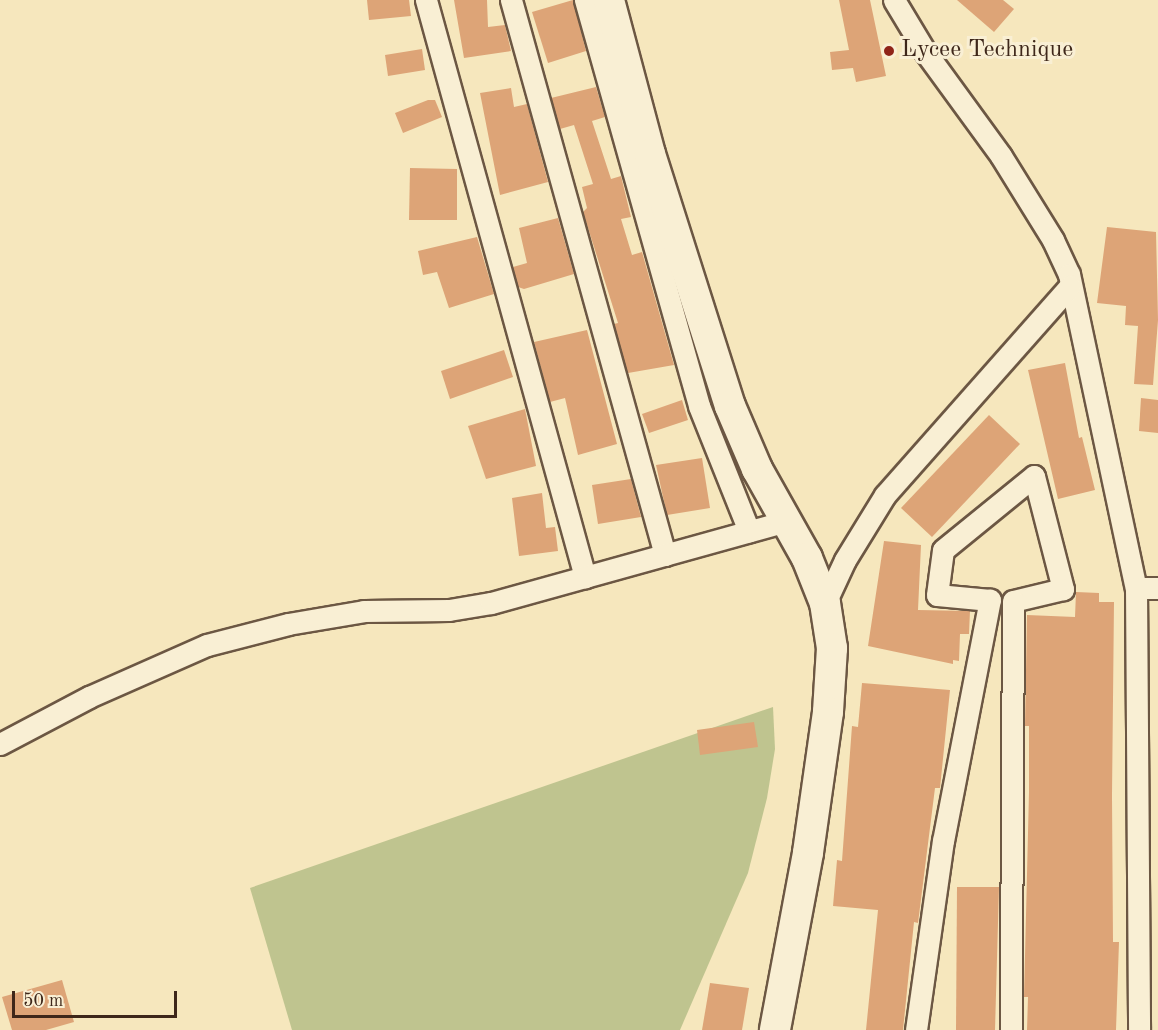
<!DOCTYPE html>
<html>
<head>
<meta charset="utf-8">
<style>
  body { margin:0 }
  #map { position:relative; width:1158px; height:1030px; overflow:hidden; background:#f6e7bd; font-family:"Old Standard TT",serif }
  div>[style] { position:absolute }
  .green>* { inset:0; background:#bfc48f }
  .building>* { inset:0; background:#dda477 }
  .roads { filter:drop-shadow(2px 0 #6c5743) drop-shadow(-2px 0 #6c5743) drop-shadow(0 2px #6c5743) drop-shadow(0 -2px #6c5743) }
  .street>* { height:21px; margin:-10.5px; padding:0 10.5px; transform-origin:10.5px; border-radius:10.5px; background:#f9efd4 }
  .secondary>* { height:30px; margin:-15px; padding:0 15px; transform-origin:15px; border-radius:15px; background:#f9efd4 }
  .dots>* { width:16px; height:16px; translate:-50% -50%; box-sizing:border-box; border:3px solid #f9efd4; border-radius:50% }
  span { translate:-50% -50%; white-space:nowrap; text-align:center; line-height:1.15; -webkit-text-stroke:6px #f9efd4; paint-order:stroke }
  .poi-label { font-size:24px; color:#3e271a }
  .left { translate:0 -50%; text-align:left }
  .scale { position:absolute; left:12px; top:991px; width:165px; height:27px; box-sizing:border-box; border:3px solid #3e271a; border-top:0; padding-left:8px; font-size:18px; line-height:21px; white-space:nowrap; color:#3e271a; -webkit-text-stroke:4px #f9efd4; paint-order:stroke }
</style>
</head>
<body>
<div id="map">
  <div class="green">
    <div style="clip-path:polygon(773px 707px,775px 749px,767px 798px,748px 873px,680px 1030px,292px 1030px,250px 888px)"></div>
  </div>
  <div class="building">
    <div style="clip-path:polygon(367px 0,409px 0,411px 16px,369px 20px)"></div>
    <div style="clip-path:polygon(454px 0,487px 0,488px 27px,505px 25px,511px 51px,464px 58px)"></div>
    <div style="clip-path:polygon(573px 0,586px 51px,548px 63px,532px 12px)"></div>
    <div style="clip-path:polygon(839px 0,870px 0,886px 76px,856px 82px,853px 68px,832px 70px,830px 52px,849px 50px)"></div>
    <div style="clip-path:polygon(957px 0,1003px 0,1014px 9px,994px 32px)"></div>
    <div style="clip-path:polygon(422px 49px,425px 70px,388px 76px,385px 55px)"></div>
    <div style="clip-path:polygon(596px 87px,605px 117px,592px 121px,611px 179px,621px 176px,631px 217px,621px 219px,632px 255px,642px 252px,674px 365px,628px 373px,625px 364px,614px 324px,618px 323px,583px 212px,587px 208px,582px 187px,593px 184px,574px 125px,560px 129px,551px 98px)"></div>
    <div style="clip-path:polygon(511px 88px,514px 107px,527px 104px,548px 182px,500px 195px,480px 93px)"></div>
    <div style="clip-path:polygon(428px 100px,435px 100px,442px 117px,403px 133px,395px 113px)"></div>
    <div style="clip-path:polygon(410px 168px,457px 169px,457px 220px,409px 220px)"></div>
    <div style="clip-path:polygon(558px 218px,574px 274px,524px 289px,518px 287px,513px 267px,527px 263px,519px 228px)"></div>
    <div style="clip-path:polygon(1107px 227px,1156px 232px,1158px 320px,1153px 385px,1134px 384px,1138px 326px,1125px 325px,1126px 306px,1097px 303px)"></div>
    <div style="clip-path:polygon(477px 237px,494px 294px,449px 308px,437px 272px,423px 275px,418px 251px)"></div>
    <div style="clip-path:polygon(587px 330px,617px 444px,578px 455px,565px 398px,550px 402px,534px 342px)"></div>
    <div style="clip-path:polygon(504px 350px,513px 377px,450px 399px,441px 371px)"></div>
    <div style="clip-path:polygon(1065px 363px,1079px 438px,1082px 437px,1095px 490px,1058px 499px,1028px 370px)"></div>
    <div style="clip-path:polygon(1141px 398px,1158px 400px,1158px 433px,1139px 431px)"></div>
    <div style="clip-path:polygon(682px 400px,688px 420px,649px 433px,642px 414px)"></div>
    <div style="clip-path:polygon(525px 409px,536px 466px,486px 479px,468px 426px)"></div>
    <div style="clip-path:polygon(989px 415px,1020px 444px,932px 537px,901px 508px)"></div>
    <div style="clip-path:polygon(702px 458px,710px 508px,667px 515px,656px 465px)"></div>
    <div style="clip-path:polygon(631px 479px,641px 517px,598px 524px,592px 485px)"></div>
    <div style="clip-path:polygon(542px 493px,546px 528px,555px 527px,558px 551px,519px 556px,512px 498px)"></div>
    <div style="clip-path:polygon(884px 541px,921px 545px,918px 610px,970px 611px,969px 634px,960px 634px,959px 661px,953px 660px,953px 664px,868px 646px)"></div>
    <div style="clip-path:polygon(1076px 592px,1099px 593px,1099px 602px,1114px 602px,1112px 796px,1113px 942px,1119px 942px,1116px 1030px,1027px 1030px,1028px 997px,1024px 997px,1029px 792px,1029px 726px,1025px 726px,1027px 615px,1075px 617px)"></div>
    <div style="clip-path:polygon(862px 683px,950px 690px,940px 788px,935px 788px,918px 923px,914px 922px,903px 1030px,866px 1030px,878px 910px,833px 906px,837px 860px,842px 861px,852px 726px,858px 727px)"></div>
    <div style="clip-path:polygon(754px 722px,758px 747px,700px 755px,697px 730px)"></div>
    <div style="clip-path:polygon(957px 887px,999px 887px,995px 1030px,956px 1030px)"></div>
    <div style="clip-path:polygon(62px 980px,74px 1022px,46px 1030px,12px 1030px,2px 997px)"></div>
    <div style="clip-path:polygon(710px 983px,749px 988px,742px 1030px,702px 1030px)"></div>
  </div>
  <div class="roads">
    <div class="street">
      <div style="left:426px;top:0;width:599px;rotate:74.59deg"></div>
      <div style="left:511px;top:0;width:576px;rotate:74.49deg"></div>
      <div style="left:585px;top:0;width:422px;rotate:74.3deg"></div>
      <div style="left:699px;top:406px;width:135px;rotate:68.2deg"></div>
      <div style="left:894px;top:0;width:62px;rotate:58.9deg"></div>
      <div style="left:926px;top:53px;width:127px;rotate:53.9deg"></div>
      <div style="left:1001px;top:156px;width:99px;rotate:58.2deg"></div>
      <div style="left:1053px;top:240px;width:38px;rotate:65deg"></div>
      <div style="left:1069px;top:274px;width:321px;rotate:78deg"></div>
      <div style="left:1136px;top:588px;width:442px;rotate:89.6deg"></div>
      <div style="left:1136px;top:588px;width:22px"></div>
      <div style="left:825px;top:603px;width:47px;rotate:-65.1deg"></div>
      <div style="left:845px;top:560px;width:76px;rotate:-58.4deg"></div>
      <div style="left:885px;top:495px;width:279px;rotate:-48.5deg"></div>
      <div style="left:0;top:744px;width:101px;rotate:-27.8deg"></div>
      <div style="left:89px;top:697px;width:129px;rotate:-23.8deg"></div>
      <div style="left:207px;top:645px;width:84px;rotate:-14.5deg"></div>
      <div style="left:288px;top:624px;width:77px;rotate:-9.7deg"></div>
      <div style="left:364px;top:611px;width:85px;rotate:-0.7deg"></div>
      <div style="left:449px;top:610px;width:43px;rotate:-9.5deg"></div>
      <div style="left:491px;top:603px;width:306px;rotate:-15.5deg"></div>
      <div style="left:916px;top:1030px;width:191px;rotate:-81.9deg"></div>
      <div style="left:943px;top:841px;width:246px;rotate:-79deg"></div>
      <div style="left:990px;top:600px;width:53px;rotate:-174.6deg"></div>
      <div style="left:937px;top:595px;width:45px;rotate:-82.4deg"></div>
      <div style="left:943px;top:550px;width:117px;rotate:-39.1deg"></div>
      <div style="left:1034px;top:476px;width:117px;rotate:75.6deg"></div>
      <div style="left:1063px;top:589px;width:51px;rotate:166.5deg"></div>
      <div style="left:1013px;top:601px;width:429px;rotate:90.3deg"></div>
    </div>
    <div class="secondary">
      <div style="left:609px;top:0;width:159px;rotate:75.1deg"></div>
      <div style="left:650px;top:154px;width:264px;rotate:72.4deg"></div>
      <div style="left:730px;top:406px;width:69px;rotate:66.8deg"></div>
      <div style="left:757px;top:469px;width:102px;rotate:60.7deg"></div>
      <div style="left:807px;top:558px;width:48px;rotate:68.2deg"></div>
      <div style="left:825px;top:603px;width:46px;rotate:81.2deg"></div>
      <div style="left:832px;top:648px;width:64px;rotate:93.6deg"></div>
      <div style="left:828px;top:712px;width:142px;rotate:98.1deg"></div>
      <div style="left:808px;top:853px;width:180px;rotate:100.6deg"></div>
    </div>
  </div>
  <div class="dots">
    <div style="left:889px;top:51px;background:#8f2418"></div>
  </div>
  <div class="poi-label">
    <span class="left" style="left:901px;top:51px">Lycee Technique</span>
  </div>
  <div class="scale">50 m</div>
</div>
</body>
</html>
